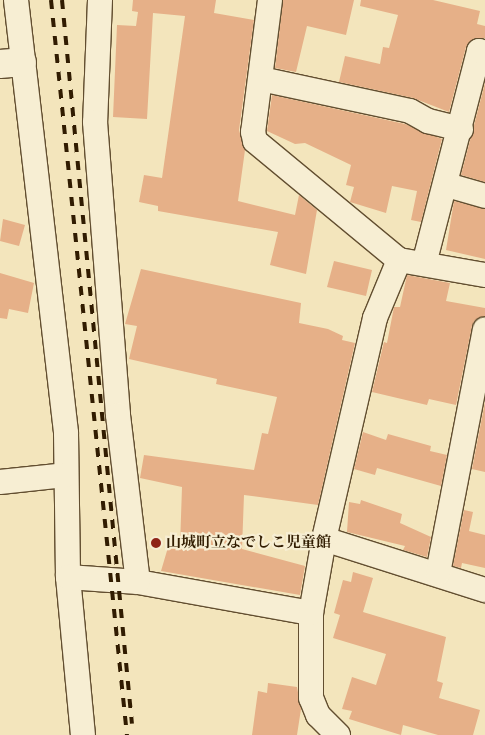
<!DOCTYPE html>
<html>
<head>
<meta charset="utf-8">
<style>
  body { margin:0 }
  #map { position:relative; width:485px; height:735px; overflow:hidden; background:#f3e5bc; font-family:"IM FELL Double Pica","Noto Serif JP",serif }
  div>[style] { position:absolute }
  .building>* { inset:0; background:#e6b088 }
  .roads { filter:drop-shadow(1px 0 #624e30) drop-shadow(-1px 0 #624e30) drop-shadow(0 1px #624e30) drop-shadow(0 -1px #624e30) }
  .minor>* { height:24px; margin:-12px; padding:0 12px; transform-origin:12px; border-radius:12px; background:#f7eed3 }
  .tertiary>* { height:28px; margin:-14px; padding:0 14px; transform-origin:14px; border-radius:14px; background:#f7eed3 }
  .rail>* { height:4px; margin-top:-2px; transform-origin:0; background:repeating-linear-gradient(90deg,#311c01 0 9px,transparent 0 18px) }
  .dots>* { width:14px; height:14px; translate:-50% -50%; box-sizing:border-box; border:2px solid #f7eed3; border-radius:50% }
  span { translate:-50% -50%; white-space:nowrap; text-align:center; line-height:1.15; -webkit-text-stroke:4.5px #f7eed3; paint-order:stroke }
  .poi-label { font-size:15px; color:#311c01; font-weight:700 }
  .left { translate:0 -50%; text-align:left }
</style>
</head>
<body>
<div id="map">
  <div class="building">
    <div style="clip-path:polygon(133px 0,216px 0,214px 13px,254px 20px,239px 130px,245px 150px,238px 201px,295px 215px,299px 195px,317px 210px,306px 274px,270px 265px,278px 232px,158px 211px,158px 206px,139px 202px,144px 175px,162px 178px,185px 16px,153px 13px,147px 119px,113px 117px,117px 25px,136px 26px,138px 12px,132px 11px)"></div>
    <div style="clip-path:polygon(283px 0,354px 0,346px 35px,307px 26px,296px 72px,275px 68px)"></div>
    <div style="clip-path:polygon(361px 0,433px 0,480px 11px,477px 24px,485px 26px,485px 38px,475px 38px,466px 47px,449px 112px,413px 98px,339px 82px,345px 56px,380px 64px,383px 47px,389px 48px,398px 15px,360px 6px)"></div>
    <div style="clip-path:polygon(485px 83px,485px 182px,461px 175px)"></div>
    <div style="clip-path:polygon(272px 95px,405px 124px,442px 139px,421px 222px,411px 220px,417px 191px,392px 186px,386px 213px,350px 202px,354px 187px,346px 185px,351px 165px,305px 143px,295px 144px,267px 131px)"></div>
    <div style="clip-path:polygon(454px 201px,485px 209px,485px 259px,446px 250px)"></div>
    <div style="clip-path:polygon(3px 219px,25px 225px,19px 246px,0 241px)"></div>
    <div style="clip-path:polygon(334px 261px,372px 270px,366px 296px,327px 287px)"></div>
    <div style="clip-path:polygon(141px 269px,301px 303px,299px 323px,328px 329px,343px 336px,342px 340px,355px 343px,318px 505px,244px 495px,242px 549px,305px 566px,300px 595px,161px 571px,169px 544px,180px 546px,182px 487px,140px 478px,144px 455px,254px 470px,262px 433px,268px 434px,277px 397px,216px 384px,217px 379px,129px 359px,137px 326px,125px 324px)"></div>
    <div style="clip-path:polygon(0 273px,34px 283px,28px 313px,9px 309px,7px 319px,0 318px)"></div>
    <div style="clip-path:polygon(407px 275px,450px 283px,446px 301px,485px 308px,485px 316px,475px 320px,472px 326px,456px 405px,429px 399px,427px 405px,372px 392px,384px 342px,387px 343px,394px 307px,400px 307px)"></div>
    <div style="clip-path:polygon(485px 402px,485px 472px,472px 469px)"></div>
    <div style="clip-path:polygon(363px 432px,386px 440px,388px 434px,431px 446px,430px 451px,447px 455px,441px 486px,377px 468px,375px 475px,354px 469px)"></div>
    <div style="clip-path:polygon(361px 500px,402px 514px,400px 523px,431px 537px,427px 557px,403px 550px,405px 546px,347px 532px,349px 502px,360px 504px)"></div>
    <div style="clip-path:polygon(464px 510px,473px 512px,469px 531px,485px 535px,485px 568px,462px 563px,461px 568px,453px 566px)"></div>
    <div style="clip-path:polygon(353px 572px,373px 578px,363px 612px,446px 637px,437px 681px,443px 683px,439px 698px,480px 710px,473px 735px,438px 735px,403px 725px,401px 735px,349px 719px,352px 711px,342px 709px,352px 677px,376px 685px,386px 654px,333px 638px,340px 615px,334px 613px,343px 580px,351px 582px)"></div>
    <div style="clip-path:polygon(268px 683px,297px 687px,301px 709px,297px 735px,252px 735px,258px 691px,267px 693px)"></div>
  </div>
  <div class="roads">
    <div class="minor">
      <div style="left:16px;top:0;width:436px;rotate:83.4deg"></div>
      <div style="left:66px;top:433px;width:144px;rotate:89.2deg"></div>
      <div style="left:68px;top:577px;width:159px;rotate:84.6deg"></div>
      <div style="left:100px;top:0;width:122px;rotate:92.3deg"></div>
      <div style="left:95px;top:122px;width:294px;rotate:85.5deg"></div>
      <div style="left:118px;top:415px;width:168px;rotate:83.2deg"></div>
      <div style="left:138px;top:582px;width:176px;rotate:10.2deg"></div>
      <div style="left:270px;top:0;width:133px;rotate:97.3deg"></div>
      <div style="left:253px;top:132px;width:9px;rotate:77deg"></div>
      <div style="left:255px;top:141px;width:187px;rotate:39.6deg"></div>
      <div style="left:261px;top:79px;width:152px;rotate:12.1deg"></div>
      <div style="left:410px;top:111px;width:21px;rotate:29deg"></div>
      <div style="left:428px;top:121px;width:34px;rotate:14deg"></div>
      <div style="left:447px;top:185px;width:40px;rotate:16deg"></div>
      <div style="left:424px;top:264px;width:220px;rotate:-75.5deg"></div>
      <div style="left:479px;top:51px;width:6px;rotate:18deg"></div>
      <div style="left:0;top:482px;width:65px;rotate:-6.1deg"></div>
      <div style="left:324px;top:539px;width:169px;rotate:17.6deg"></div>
      <div style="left:438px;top:573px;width:248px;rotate:-79.1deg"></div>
      <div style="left:68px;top:577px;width:70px;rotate:4.1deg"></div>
      <div style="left:338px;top:735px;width:28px;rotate:-135deg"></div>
      <div style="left:318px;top:715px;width:18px;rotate:-112deg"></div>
      <div style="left:311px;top:698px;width:85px;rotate:-90deg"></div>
      <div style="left:311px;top:613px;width:75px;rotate:-80deg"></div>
      <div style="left:324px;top:539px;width:227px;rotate:-77deg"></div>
      <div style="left:375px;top:318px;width:63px;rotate:-67.5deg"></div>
      <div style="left:399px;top:260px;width:87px;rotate:9.9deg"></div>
    </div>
    <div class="tertiary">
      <div style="left:0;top:64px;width:22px;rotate:-5deg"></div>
    </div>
  </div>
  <div class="rail">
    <div style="left:51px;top:0;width:739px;rotate:84.1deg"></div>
    <div style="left:62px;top:0;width:727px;rotate:84.48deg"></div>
  </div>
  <div class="dots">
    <div style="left:156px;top:543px;background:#8f2418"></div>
  </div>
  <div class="poi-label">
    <span class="left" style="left:166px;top:543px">山城町立なでしこ児童館</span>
  </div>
</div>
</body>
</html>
